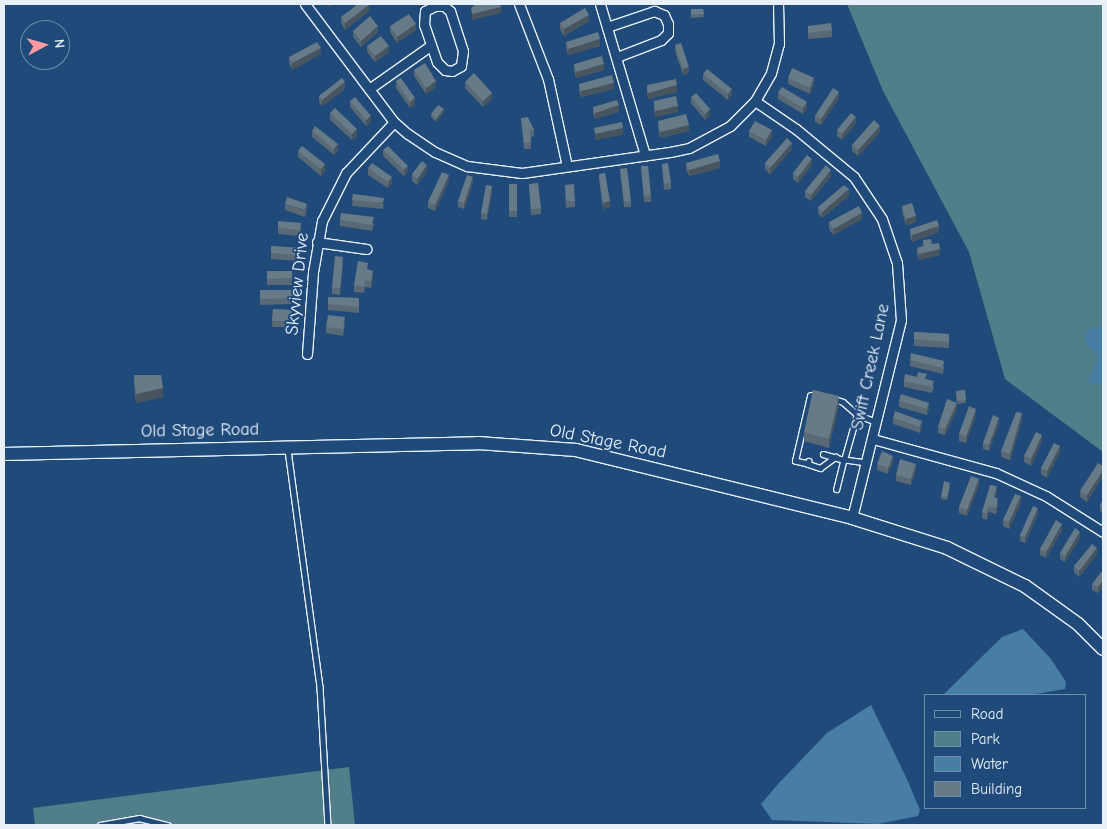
<!DOCTYPE html>
<html>
<head>
<meta charset="utf-8">
<style>
  body { margin:0 }
  #map { position:relative; width:1107px; height:829px; overflow:hidden; background:#1f4a7a; font-family:"Comic Neue",sans-serif }
  div>[style] { position:absolute }
  .green>* { inset:0; background:#507f89 }
  .water>* { inset:0; background:#487da6 }
  .roads { filter:drop-shadow(1px 0 #e8f1f8) drop-shadow(-1px 0 #e8f1f8) drop-shadow(0 1px #e8f1f8) drop-shadow(0 -1px #e8f1f8) }
  .service>* { height:4.5px; margin:-2.25px; padding:0 2.25px; transform-origin:2.25px; border-radius:2.25px; background:#1f4a7a }
  .minor>* { height:9px; margin:-4.5px; padding:0 4.5px; transform-origin:4.5px; border-radius:4.5px; background:#1f4a7a }
  .secondary>* { height:12px; margin:-6px; padding:0 6px; transform-origin:6px; border-radius:6px; background:#1f4a7a }
  .wall>* { inset:0; background:#596975 }
  .shaded-wall>* { inset:0; background:#48555f }
  .building>* { inset:0; background:#677a88 }
  span { translate:-50% -50%; white-space:nowrap; text-align:center; line-height:1.15; -webkit-text-stroke:4px #1f4a7a; paint-order:stroke }
  .street-label { font-size:18px; color:#e8f1f8 }
  .frame { position:absolute; inset:0; border:5px solid #e8f1f8; pointer-events:none }
  .legend { position:absolute; left:924px; top:694px; width:162px; height:115px; box-sizing:border-box; background:#1f4a7a; border:1px solid #6f8dac; margin:0; padding:6px 9px; list-style:none; font-size:15px; color:#e8f1f8 }
  .legend li { display:flex; align-items:center; gap:10px; height:25px }
  .legend b { width:25px; border:1px solid #6f8dac }
  .north { position:absolute; left:20px; top:20px; width:50px; height:50px; box-sizing:border-box; background:#1f4a7a; border:1px solid #6f8dac; border-radius:50%; rotate:84deg; font-size:14px; font-weight:700; line-height:20px; text-align:center; color:#e8f1f8 }
  .north::after { content:''; display:block; margin:auto; width:18px; height:22px; background:#ff9aa2; clip-path:polygon(50% 0,100% 100%,50% 72%,0 100%) }
</style>
</head>
<body>
<div id="map">
  <div class="green">
    <div style="clip-path:polygon(847px 4px,1103px 4px,1103px 452px,1005px 379px,969px 252px,883px 91px)"></div>
    <div style="clip-path:polygon(349px 767px,355px 825px,35px 825px,33px 808px)"></div>
  </div>
  <div class="water">
    <div style="clip-path:polygon(1092px 327px,1103px 327px,1103px 383px,1099px 385px,1088px 381px,1099px 356px,1085px 343px,1085px 335px)"></div>
    <div style="clip-path:polygon(1023px 629px,1051px 659px,1066px 682px,1065px 689px,1030px 695px,943px 695px,1002px 637px)"></div>
    <div style="clip-path:polygon(871px 705px,906px 777px,920px 810px,918px 816px,878px 824px,772px 820px,761px 804px,779px 783px,827px 733px)"></div>
  </div>
  <div class="roads">
    <div class="service">
      <div style="left:834px;top:399px;width:9px;rotate:18deg"></div>
      <div style="left:843px;top:402px;width:18px;rotate:41deg"></div>
      <div style="left:288px;top:450px;width:239px;rotate:82.3deg"></div>
      <div style="left:320px;top:687px;width:138px;rotate:86.7deg"></div>
      <div style="left:823px;top:454px;width:22px;rotate:16deg"></div>
      <div style="left:844px;top:460px;width:30px;rotate:104deg"></div>
      <div style="left:809px;top:461px;width:3px;rotate:108deg"></div>
      <div style="left:808px;top:464px;width:13px;rotate:18deg"></div>
      <div style="left:820px;top:468px;width:19px;rotate:-36deg"></div>
      <div style="left:866px;top:463px;width:22px;rotate:-172deg"></div>
      <div style="left:844px;top:460px;width:48px;rotate:-74.2deg"></div>
      <div style="left:857px;top:414px;width:21px;rotate:23deg"></div>
      <div style="left:808px;top:464px;width:13px;rotate:-167deg"></div>
      <div style="left:795px;top:461px;width:67px;rotate:-77deg"></div>
      <div style="left:810px;top:396px;width:6px;rotate:-18deg"></div>
      <div style="left:100px;top:825px;width:40px;rotate:-10deg"></div>
      <div style="left:139px;top:818px;width:30px;rotate:14deg"></div>
    </div>
    <div class="minor">
      <div style="left:305px;top:4px;width:148px;rotate:53deg"></div>
      <div style="left:394px;top:122px;width:18px;rotate:41deg"></div>
      <div style="left:408px;top:134px;width:32px;rotate:34deg"></div>
      <div style="left:435px;top:152px;width:35px;rotate:24deg"></div>
      <div style="left:467px;top:166px;width:55px;rotate:7.3deg"></div>
      <div style="left:522px;top:173px;width:149px;rotate:-8.1deg"></div>
      <div style="left:670px;top:152px;width:19px;rotate:-12deg"></div>
      <div style="left:689px;top:148px;width:47px;rotate:-28.2deg"></div>
      <div style="left:730px;top:126px;width:35px;rotate:-45deg"></div>
      <div style="left:755px;top:101px;width:32px;rotate:-60deg"></div>
      <div style="left:771px;top:73px;width:30px;rotate:-75deg"></div>
      <div style="left:779px;top:44px;width:40px;rotate:-91.4deg"></div>
      <div style="left:519px;top:4px;width:80px;rotate:68.9deg"></div>
      <div style="left:548px;top:79px;width:89px;rotate:77.7deg"></div>
      <div style="left:600px;top:4px;width:158px;rotate:73.4deg"></div>
      <div style="left:435px;top:6px;width:9px"></div>
      <div style="left:444px;top:6px;width:8px;rotate:40deg"></div>
      <div style="left:450px;top:11px;width:42px;rotate:72deg"></div>
      <div style="left:463px;top:51px;width:15px;rotate:98deg"></div>
      <div style="left:461px;top:66px;width:10px;rotate:151deg"></div>
      <div style="left:452px;top:71px;width:7px;rotate:-172deg"></div>
      <div style="left:445px;top:70px;width:11px;rotate:-135deg"></div>
      <div style="left:437px;top:62px;width:39px;rotate:-109deg"></div>
      <div style="left:424px;top:25px;width:14px;rotate:-86deg"></div>
      <div style="left:425px;top:11px;width:11px;rotate:-27deg"></div>
      <div style="left:607px;top:27px;width:50px;rotate:-18.8deg"></div>
      <div style="left:654px;top:11px;width:11px;rotate:22deg"></div>
      <div style="left:664px;top:15px;width:10px;rotate:66deg"></div>
      <div style="left:668px;top:24px;width:9px;rotate:90deg"></div>
      <div style="left:668px;top:33px;width:10px;rotate:135deg"></div>
      <div style="left:661px;top:40px;width:47px;rotate:158.9deg"></div>
      <div style="left:369px;top:89px;width:75px;rotate:-35.2deg"></div>
      <div style="left:755px;top:101px;width:50px;rotate:34.3deg"></div>
      <div style="left:796px;top:129px;width:75px;rotate:39.6deg"></div>
      <div style="left:854px;top:177px;width:50px;rotate:56.3deg"></div>
      <div style="left:882px;top:219px;width:46px;rotate:71.2deg"></div>
      <div style="left:897px;top:263px;width:57px;rotate:86deg"></div>
      <div style="left:901px;top:320px;width:204px;rotate:103.9deg"></div>
      <div style="left:317px;top:242px;width:50px;rotate:8deg"></div>
      <div style="left:307px;top:354px;width:82px;rotate:-85.8deg"></div>
      <div style="left:313px;top:272px;width:52px;rotate:-80deg"></div>
      <div style="left:322px;top:221px;width:54px;rotate:-63.4deg"></div>
      <div style="left:346px;top:173px;width:70px;rotate:-46.7deg"></div>
      <div style="left:873px;top:439px;width:128px;rotate:15.5deg"></div>
      <div style="left:996px;top:473px;width:55px;rotate:24.7deg"></div>
      <div style="left:1046px;top:496px;width:67px;rotate:32.3deg"></div>
    </div>
    <div class="secondary">
      <div style="left:4px;top:454px;width:474px;rotate:-1.3deg"></div>
      <div style="left:478px;top:443px;width:98px;rotate:4.1deg"></div>
      <div style="left:576px;top:450px;width:284px;rotate:13.8deg"></div>
      <div style="left:852px;top:518px;width:100px;rotate:17.5deg"></div>
      <div style="left:947px;top:548px;width:87px;rotate:26deg"></div>
      <div style="left:1025px;top:586px;width:65px;rotate:35.6deg"></div>
      <div style="left:1078px;top:624px;width:35px;rotate:45deg"></div>
    </div>
  </div>
  <div class="wall">
    <div style="clip-path:polygon(620px 4px,629px 4px,620px 5px)"></div>
    <div style="clip-path:polygon(691px 9px,703px 9px,704px 17px,691px 18px)"></div>
    <div style="clip-path:polygon(369px 11px,345px 30px,341px 23px,341px 17px)"></div>
    <div style="clip-path:polygon(589px 21px,564px 36px,560px 29px,560px 23px)"></div>
    <div style="clip-path:polygon(390px 26px,416px 30px,397px 43px,390px 32px)"></div>
    <div style="clip-path:polygon(808px 26px,832px 30px,832px 37px,808px 39px)"></div>
    <div style="clip-path:polygon(353px 31px,378px 32px,361px 47px,353px 37px)"></div>
    <div style="clip-path:polygon(566px 42px,600px 46px,568px 55px,566px 48px)"></div>
    <div style="clip-path:polygon(675px 45px,689px 73px,683px 75px,675px 51px)"></div>
    <div style="clip-path:polygon(367px 46px,389px 52px,375px 62px,367px 52px)"></div>
    <div style="clip-path:polygon(321px 54px,292px 70px,289px 63px,289px 57px)"></div>
    <div style="clip-path:polygon(574px 64px,604px 70px,576px 78px,574px 70px)"></div>
    <div style="clip-path:polygon(414px 70px,436px 87px,426px 94px,414px 76px)"></div>
    <div style="clip-path:polygon(703px 74px,732px 95px,728px 100px,703px 80px)"></div>
    <div style="clip-path:polygon(788px 78px,814px 84px,810px 94px,788px 84px)"></div>
    <div style="clip-path:polygon(396px 81px,415px 104px,410px 108px,396px 88px)"></div>
    <div style="clip-path:polygon(465px 82px,492px 99px,483px 107px,465px 88px)"></div>
    <div style="clip-path:polygon(579px 84px,614px 89px,581px 97px,579px 90px)"></div>
    <div style="clip-path:polygon(647px 85px,677px 92px,648px 99px,647px 92px)"></div>
    <div style="clip-path:polygon(345px 89px,322px 106px,319px 102px,319px 96px)"></div>
    <div style="clip-path:polygon(778px 93px,807px 108px,803px 114px,778px 99px)"></div>
    <div style="clip-path:polygon(691px 97px,710px 115px,705px 120px,691px 103px)"></div>
    <div style="clip-path:polygon(839px 98px,821px 125px,815px 122px,815px 116px)"></div>
    <div style="clip-path:polygon(350px 101px,371px 122px,366px 126px,350px 107px)"></div>
    <div style="clip-path:polygon(654px 101px,678px 112px,655px 117px,654px 107px)"></div>
    <div style="clip-path:polygon(593px 107px,619px 112px,595px 119px,593px 113px)"></div>
    <div style="clip-path:polygon(444px 112px,436px 122px,431px 117px,431px 114px)"></div>
    <div style="clip-path:polygon(330px 113px,357px 136px,352px 140px,330px 120px)"></div>
    <div style="clip-path:polygon(521px 118px,534px 130px,534px 136px,531px 137px,531px 149px,524px 149px)"></div>
    <div style="clip-path:polygon(658px 121px,689px 131px,660px 138px,658px 127px)"></div>
    <div style="clip-path:polygon(856px 123px,842px 140px,837px 136px,837px 130px)"></div>
    <div style="clip-path:polygon(312px 131px,338px 150px,334px 155px,312px 137px)"></div>
    <div style="clip-path:polygon(749px 131px,772px 136px,766px 146px,749px 137px)"></div>
    <div style="clip-path:polygon(880px 132px,858px 156px,852px 151px,852px 145px)"></div>
    <div style="clip-path:polygon(792px 149px,770px 174px,765px 169px,765px 163px)"></div>
    <div style="clip-path:polygon(383px 150px,408px 172px,404px 176px,383px 156px)"></div>
    <div style="clip-path:polygon(298px 151px,325px 171px,321px 176px,298px 157px)"></div>
    <div style="clip-path:polygon(686px 163px,720px 168px,689px 176px,686px 169px)"></div>
    <div style="clip-path:polygon(662px 164px,671px 183px,671px 189px,664px 190px)"></div>
    <div style="clip-path:polygon(812px 165px,798px 183px,793px 179px,793px 173px)"></div>
    <div style="clip-path:polygon(641px 166px,651px 195px,651px 202px,644px 202px)"></div>
    <div style="clip-path:polygon(368px 168px,392px 183px,388px 188px,368px 175px)"></div>
    <div style="clip-path:polygon(620px 169px,631px 201px,631px 207px,624px 207px)"></div>
    <div style="clip-path:polygon(427px 171px,417px 185px,412px 181px,412px 174px)"></div>
    <div style="clip-path:polygon(599px 174px,610px 207px,603px 209px,599px 180px)"></div>
    <div style="clip-path:polygon(831px 176px,811px 201px,805px 197px,805px 191px)"></div>
    <div style="clip-path:polygon(449px 181px,435px 211px,428px 208px,428px 202px)"></div>
    <div style="clip-path:polygon(473px 183px,464px 209px,458px 207px,458px 201px)"></div>
    <div style="clip-path:polygon(509px 184px,517px 184px,517px 217px,509px 217px)"></div>
    <div style="clip-path:polygon(529px 184px,541px 208px,541px 214px,531px 215px)"></div>
    <div style="clip-path:polygon(565px 185px,575px 201px,575px 207px,566px 208px)"></div>
    <div style="clip-path:polygon(492px 193px,487px 220px,481px 219px,481px 213px)"></div>
    <div style="clip-path:polygon(353px 194px,384px 204px,383px 209px,352px 206px)"></div>
    <div style="clip-path:polygon(849px 196px,822px 218px,818px 213px,818px 207px)"></div>
    <div style="clip-path:polygon(285px 204px,307px 211px,305px 217px,285px 210px)"></div>
    <div style="clip-path:polygon(902px 206px,916px 222px,906px 225px,902px 212px)"></div>
    <div style="clip-path:polygon(862px 219px,833px 235px,829px 229px,829px 222px)"></div>
    <div style="clip-path:polygon(340px 220px,374px 224px,372px 231px,340px 226px)"></div>
    <div style="clip-path:polygon(278px 228px,301px 229px,300px 236px,278px 234px)"></div>
    <div style="clip-path:polygon(910px 229px,939px 232px,912px 242px,910px 236px)"></div>
    <div style="clip-path:polygon(923px 240px,932px 244px,940px 255px,919px 260px,917px 254px,917px 248px,923px 246px)"></div>
    <div style="clip-path:polygon(271px 246px,300px 248px,299px 261px,271px 259px)"></div>
    <div style="clip-path:polygon(343px 263px,340px 295px,332px 294px,332px 288px)"></div>
    <div style="clip-path:polygon(368px 270px,373px 277px,371px 288px,365px 287px,364px 293px,354px 292px,354px 285px)"></div>
    <div style="clip-path:polygon(267px 271px,292px 271px,292px 285px,267px 285px)"></div>
    <div style="clip-path:polygon(260px 290px,292px 290px,292px 304px,260px 305px)"></div>
    <div style="clip-path:polygon(328px 297px,359px 298px,359px 313px,328px 310px)"></div>
    <div style="clip-path:polygon(273px 309px,292px 310px,291px 327px,272px 327px)"></div>
    <div style="clip-path:polygon(345px 323px,343px 336px,326px 333px,326px 327px)"></div>
    <div style="clip-path:polygon(914px 332px,949px 334px,949px 348px,914px 346px)"></div>
    <div style="clip-path:polygon(910px 360px,944px 367px,943px 374px,910px 366px)"></div>
    <div style="clip-path:polygon(134px 375px,163px 397px,136px 403px,134px 384px)"></div>
    <div style="clip-path:polygon(927px 379px,934px 387px,932px 393px,904px 387px,904px 381px)"></div>
    <div style="clip-path:polygon(965px 390px,966px 403px,957px 404px,956px 391px)"></div>
    <div style="clip-path:polygon(899px 401px,929px 409px,927px 415px,899px 407px)"></div>
    <div style="clip-path:polygon(839px 405px,829px 448px,804px 441px,804px 432px)"></div>
    <div style="clip-path:polygon(957px 409px,945px 435px,938px 433px,938px 427px)"></div>
    <div style="clip-path:polygon(976px 415px,966px 443px,959px 441px,959px 434px)"></div>
    <div style="clip-path:polygon(893px 418px,922px 427px,920px 433px,893px 424px)"></div>
    <div style="clip-path:polygon(1022px 420px,1010px 460px,1001px 457px,1001px 451px)"></div>
    <div style="clip-path:polygon(999px 424px,989px 451px,983px 449px,983px 443px)"></div>
    <div style="clip-path:polygon(1042px 441px,1031px 466px,1024px 462px,1024px 456px)"></div>
    <div style="clip-path:polygon(1060px 452px,1047px 478px,1041px 474px,1041px 468px)"></div>
    <div style="clip-path:polygon(893px 462px,888px 474px,877px 470px,877px 464px)"></div>
    <div style="clip-path:polygon(1103px 466px,1103px 476px,1087px 502px,1080px 497px,1080px 491px)"></div>
    <div style="clip-path:polygon(916px 470px,911px 485px,896px 481px,896px 475px)"></div>
    <div style="clip-path:polygon(979px 485px,967px 516px,959px 513px,959px 507px)"></div>
    <div style="clip-path:polygon(950px 486px,947px 500px,941px 499px,941px 496px)"></div>
    <div style="clip-path:polygon(997px 493px,995px 498px,998px 505px,996px 514px,989px 512px,987px 520px,982px 518px,982px 512px)"></div>
    <div style="clip-path:polygon(1103px 500px,1103px 514px,1100px 511px,1100px 505px)"></div>
    <div style="clip-path:polygon(1021px 503px,1009px 529px,1003px 526px,1003px 520px)"></div>
    <div style="clip-path:polygon(1038px 514px,1025px 543px,1020px 541px,1020px 535px)"></div>
    <div style="clip-path:polygon(1062px 530px,1046px 558px,1040px 555px,1040px 549px)"></div>
    <div style="clip-path:polygon(1080px 538px,1065px 562px,1060px 559px,1060px 553px)"></div>
    <div style="clip-path:polygon(1097px 554px,1079px 577px,1074px 572px,1074px 566px)"></div>
    <div style="clip-path:polygon(1103px 570px,1103px 586px,1098px 593px,1092px 590px,1092px 584px)"></div>
    <div style="clip-path:polygon(1103px 603px,1103px 613px,1102px 611px,1102px 605px)"></div>
  </div>
  <div class="shaded-wall">
    <div style="clip-path:polygon(328px 4px,335px 4px,328px 7px)"></div>
    <div style="clip-path:polygon(369px 5px,369px 11px,345px 30px,345px 23px)"></div>
    <div style="clip-path:polygon(501px 7px,501px 13px,472px 20px,472px 14px)"></div>
    <div style="clip-path:polygon(589px 15px,589px 21px,564px 36px,564px 29px)"></div>
    <div style="clip-path:polygon(416px 24px,416px 30px,397px 43px,397px 37px)"></div>
    <div style="clip-path:polygon(378px 26px,378px 32px,361px 47px,361px 41px)"></div>
    <div style="clip-path:polygon(600px 39px,600px 46px,568px 55px,568px 49px)"></div>
    <div style="clip-path:polygon(389px 46px,389px 52px,375px 62px,375px 56px)"></div>
    <div style="clip-path:polygon(321px 48px,321px 54px,292px 70px,292px 63px)"></div>
    <div style="clip-path:polygon(604px 64px,604px 70px,576px 78px,576px 72px)"></div>
    <div style="clip-path:polygon(689px 67px,689px 73px,683px 75px,683px 69px)"></div>
    <div style="clip-path:polygon(814px 78px,814px 84px,810px 94px,810px 88px)"></div>
    <div style="clip-path:polygon(436px 81px,436px 87px,426px 94px,426px 88px)"></div>
    <div style="clip-path:polygon(345px 82px,345px 89px,322px 106px,322px 100px)"></div>
    <div style="clip-path:polygon(614px 83px,614px 89px,581px 97px,581px 91px)"></div>
    <div style="clip-path:polygon(677px 85px,677px 92px,648px 99px,648px 93px)"></div>
    <div style="clip-path:polygon(732px 89px,732px 95px,728px 100px,728px 94px)"></div>
    <div style="clip-path:polygon(839px 92px,839px 98px,821px 125px,821px 119px)"></div>
    <div style="clip-path:polygon(492px 93px,492px 99px,483px 107px,483px 101px)"></div>
    <div style="clip-path:polygon(415px 98px,415px 104px,410px 108px,410px 102px)"></div>
    <div style="clip-path:polygon(807px 102px,807px 108px,803px 114px,803px 108px)"></div>
    <div style="clip-path:polygon(619px 105px,619px 112px,595px 119px,595px 113px)"></div>
    <div style="clip-path:polygon(678px 106px,678px 112px,655px 117px,655px 111px)"></div>
    <div style="clip-path:polygon(444px 109px,444px 112px,436px 122px,436px 119px)"></div>
    <div style="clip-path:polygon(710px 109px,710px 115px,705px 120px,705px 114px)"></div>
    <div style="clip-path:polygon(371px 116px,371px 122px,366px 126px,366px 120px)"></div>
    <div style="clip-path:polygon(856px 117px,856px 123px,842px 140px,842px 134px)"></div>
    <div style="clip-path:polygon(689px 125px,689px 131px,660px 138px,660px 132px)"></div>
    <div style="clip-path:polygon(880px 126px,880px 132px,858px 156px,858px 150px)"></div>
    <div style="clip-path:polygon(623px 128px,623px 135px,595px 140px,595px 134px)"></div>
    <div style="clip-path:polygon(357px 129px,357px 136px,352px 140px,352px 134px)"></div>
    <div style="clip-path:polygon(772px 130px,772px 136px,766px 146px,766px 140px)"></div>
    <div style="clip-path:polygon(792px 143px,792px 149px,770px 174px,770px 168px)"></div>
    <div style="clip-path:polygon(338px 144px,338px 150px,334px 155px,334px 149px)"></div>
    <div style="clip-path:polygon(812px 159px,812px 165px,798px 183px,798px 177px)"></div>
    <div style="clip-path:polygon(720px 161px,720px 168px,689px 176px,689px 170px)"></div>
    <div style="clip-path:polygon(325px 164px,325px 171px,321px 176px,321px 169px)"></div>
    <div style="clip-path:polygon(427px 165px,427px 171px,417px 185px,417px 179px)"></div>
    <div style="clip-path:polygon(408px 166px,408px 172px,404px 176px,404px 170px)"></div>
    <div style="clip-path:polygon(831px 170px,831px 176px,811px 201px,811px 195px)"></div>
    <div style="clip-path:polygon(449px 175px,449px 181px,435px 211px,435px 205px)"></div>
    <div style="clip-path:polygon(392px 177px,392px 183px,388px 188px,388px 182px)"></div>
    <div style="clip-path:polygon(473px 177px,473px 183px,464px 209px,464px 203px)"></div>
    <div style="clip-path:polygon(492px 186px,492px 193px,487px 220px,487px 214px)"></div>
    <div style="clip-path:polygon(849px 189px,849px 196px,822px 218px,822px 212px)"></div>
    <div style="clip-path:polygon(610px 201px,610px 207px,603px 209px,603px 203px)"></div>
    <div style="clip-path:polygon(307px 204px,307px 211px,305px 217px,305px 210px)"></div>
    <div style="clip-path:polygon(862px 213px,862px 219px,833px 235px,833px 229px)"></div>
    <div style="clip-path:polygon(916px 216px,916px 222px,906px 225px,906px 219px)"></div>
    <div style="clip-path:polygon(939px 226px,939px 232px,912px 242px,912px 235px)"></div>
    <div style="clip-path:polygon(940px 249px,940px 255px,919px 260px,919px 254px)"></div>
    <div style="clip-path:polygon(373px 271px,373px 277px,371px 288px,371px 282px)"></div>
    <div style="clip-path:polygon(163px 388px,163px 397px,136px 403px,136px 394px)"></div>
    <div style="clip-path:polygon(839px 396px,839px 405px,829px 448px,829px 439px)"></div>
    <div style="clip-path:polygon(929px 403px,929px 409px,927px 415px,927px 409px)"></div>
    <div style="clip-path:polygon(957px 403px,957px 409px,945px 435px,945px 429px)"></div>
    <div style="clip-path:polygon(976px 409px,976px 415px,966px 443px,966px 437px)"></div>
    <div style="clip-path:polygon(1022px 413px,1022px 420px,1010px 460px,1010px 454px)"></div>
    <div style="clip-path:polygon(999px 418px,999px 424px,989px 451px,989px 445px)"></div>
    <div style="clip-path:polygon(922px 421px,922px 427px,920px 433px,920px 427px)"></div>
    <div style="clip-path:polygon(1042px 435px,1042px 441px,1031px 466px,1031px 459px)"></div>
    <div style="clip-path:polygon(1060px 446px,1060px 452px,1047px 478px,1047px 471px)"></div>
    <div style="clip-path:polygon(893px 456px,893px 462px,888px 474px,888px 468px)"></div>
    <div style="clip-path:polygon(916px 464px,916px 470px,911px 485px,911px 479px)"></div>
    <div style="clip-path:polygon(1103px 470px,1103px 476px,1087px 502px,1087px 495px)"></div>
    <div style="clip-path:polygon(979px 479px,979px 485px,967px 516px,967px 510px)"></div>
    <div style="clip-path:polygon(997px 486px,997px 493px,994px 503px,994px 497px)"></div>
    <div style="clip-path:polygon(1021px 496px,1021px 503px,1009px 529px,1009px 522px)"></div>
    <div style="clip-path:polygon(998px 499px,998px 505px,996px 514px,996px 508px)"></div>
    <div style="clip-path:polygon(989px 506px,989px 512px,987px 520px,987px 513px)"></div>
    <div style="clip-path:polygon(1038px 508px,1038px 514px,1025px 543px,1025px 537px)"></div>
    <div style="clip-path:polygon(1062px 524px,1062px 530px,1046px 558px,1046px 552px)"></div>
    <div style="clip-path:polygon(1080px 532px,1080px 538px,1065px 562px,1065px 556px)"></div>
    <div style="clip-path:polygon(1097px 548px,1097px 554px,1079px 577px,1079px 571px)"></div>
    <div style="clip-path:polygon(1103px 580px,1103px 586px,1098px 593px,1098px 587px)"></div>
  </div>
  <div class="building">
    <div style="clip-path:polygon(358px 4px,369px 4px,369px 5px,345px 23px,341px 17px)"></div>
    <div style="clip-path:polygon(482px 4px,500px 4px,501px 7px,472px 14px,471px 8px,475px 5px)"></div>
    <div style="clip-path:polygon(585px 8px,589px 15px,564px 29px,560px 23px)"></div>
    <div style="clip-path:polygon(691px 9px,703px 9px,704px 14px,691px 15px)"></div>
    <div style="clip-path:polygon(409px 14px,416px 24px,397px 37px,390px 26px)"></div>
    <div style="clip-path:polygon(370px 16px,378px 26px,361px 41px,353px 31px)"></div>
    <div style="clip-path:polygon(831px 23px,832px 30px,808px 33px,808px 26px)"></div>
    <div style="clip-path:polygon(598px 32px,600px 39px,568px 49px,566px 42px)"></div>
    <div style="clip-path:polygon(381px 36px,389px 46px,375px 56px,367px 46px)"></div>
    <div style="clip-path:polygon(317px 42px,321px 48px,292px 63px,289px 57px)"></div>
    <div style="clip-path:polygon(681px 43px,689px 67px,683px 69px,675px 45px)"></div>
    <div style="clip-path:polygon(602px 56px,604px 64px,576px 72px,574px 64px)"></div>
    <div style="clip-path:polygon(425px 63px,436px 81px,426px 88px,414px 70px)"></div>
    <div style="clip-path:polygon(792px 68px,814px 78px,810px 88px,788px 78px)"></div>
    <div style="clip-path:polygon(707px 69px,732px 89px,728px 94px,703px 74px)"></div>
    <div style="clip-path:polygon(474px 73px,492px 93px,483px 101px,465px 82px)"></div>
    <div style="clip-path:polygon(612px 75px,614px 83px,581px 91px,579px 84px)"></div>
    <div style="clip-path:polygon(342px 78px,345px 82px,322px 100px,319px 96px)"></div>
    <div style="clip-path:polygon(401px 78px,415px 98px,410px 102px,396px 81px)"></div>
    <div style="clip-path:polygon(676px 79px,677px 85px,648px 93px,647px 85px)"></div>
    <div style="clip-path:polygon(782px 87px,807px 102px,803px 108px,778px 93px)"></div>
    <div style="clip-path:polygon(833px 88px,839px 92px,821px 119px,815px 116px)"></div>
    <div style="clip-path:polygon(696px 93px,710px 109px,705px 114px,691px 97px)"></div>
    <div style="clip-path:polygon(676px 96px,678px 106px,655px 111px,654px 101px)"></div>
    <div style="clip-path:polygon(355px 97px,371px 116px,366px 120px,350px 101px)"></div>
    <div style="clip-path:polygon(617px 100px,619px 105px,595px 113px,593px 107px)"></div>
    <div style="clip-path:polygon(438px 105px,444px 109px,436px 119px,431px 114px)"></div>
    <div style="clip-path:polygon(335px 108px,357px 129px,352px 134px,330px 113px)"></div>
    <div style="clip-path:polygon(851px 113px,856px 117px,842px 134px,837px 130px)"></div>
    <div style="clip-path:polygon(686px 114px,689px 125px,660px 132px,658px 121px)"></div>
    <div style="clip-path:polygon(528px 117px,534px 130px,530px 130px,531px 142px,524px 143px,521px 118px)"></div>
    <div style="clip-path:polygon(874px 120px,880px 126px,858px 150px,852px 145px)"></div>
    <div style="clip-path:polygon(755px 121px,772px 130px,766px 140px,749px 131px)"></div>
    <div style="clip-path:polygon(622px 122px,623px 128px,595px 134px,594px 128px)"></div>
    <div style="clip-path:polygon(315px 126px,338px 144px,334px 149px,312px 131px)"></div>
    <div style="clip-path:polygon(787px 138px,792px 143px,770px 168px,765px 163px)"></div>
    <div style="clip-path:polygon(302px 146px,325px 164px,321px 169px,298px 151px)"></div>
    <div style="clip-path:polygon(388px 146px,408px 166px,404px 170px,383px 150px)"></div>
    <div style="clip-path:polygon(718px 154px,720px 161px,689px 170px,686px 163px)"></div>
    <div style="clip-path:polygon(807px 155px,812px 159px,798px 177px,793px 173px)"></div>
    <div style="clip-path:polygon(422px 161px,427px 165px,417px 179px,412px 174px)"></div>
    <div style="clip-path:polygon(372px 163px,392px 177px,388px 182px,368px 168px)"></div>
    <div style="clip-path:polygon(668px 163px,671px 183px,664px 184px,662px 164px)"></div>
    <div style="clip-path:polygon(826px 165px,831px 170px,811px 195px,805px 191px)"></div>
    <div style="clip-path:polygon(641px 166px,648px 166px,651px 195px,644px 196px)"></div>
    <div style="clip-path:polygon(627px 168px,631px 201px,624px 201px,620px 169px)"></div>
    <div style="clip-path:polygon(442px 172px,449px 175px,435px 205px,428px 202px)"></div>
    <div style="clip-path:polygon(605px 173px,610px 201px,603px 203px,599px 174px)"></div>
    <div style="clip-path:polygon(467px 175px,473px 177px,464px 203px,458px 201px)"></div>
    <div style="clip-path:polygon(538px 183px,541px 208px,531px 209px,529px 184px)"></div>
    <div style="clip-path:polygon(509px 184px,517px 184px,517px 211px,509px 211px)"></div>
    <div style="clip-path:polygon(574px 184px,575px 201px,566px 201px,565px 185px)"></div>
    <div style="clip-path:polygon(486px 185px,492px 186px,487px 214px,481px 213px)"></div>
    <div style="clip-path:polygon(844px 185px,849px 189px,822px 212px,818px 207px)"></div>
    <div style="clip-path:polygon(353px 194px,384px 198px,383px 203px,352px 200px)"></div>
    <div style="clip-path:polygon(287px 197px,307px 204px,305px 210px,285px 204px)"></div>
    <div style="clip-path:polygon(912px 203px,916px 216px,906px 219px,902px 206px)"></div>
    <div style="clip-path:polygon(859px 206px,862px 213px,833px 229px,829px 222px)"></div>
    <div style="clip-path:polygon(341px 213px,374px 217px,372px 225px,340px 220px)"></div>
    <div style="clip-path:polygon(937px 220px,939px 226px,912px 235px,910px 229px)"></div>
    <div style="clip-path:polygon(278px 221px,301px 223px,300px 230px,278px 228px)"></div>
    <div style="clip-path:polygon(931px 239px,932px 244px,939px 243px,940px 249px,919px 254px,917px 248px,924px 246px,923px 240px)"></div>
    <div style="clip-path:polygon(271px 246px,300px 248px,299px 255px,271px 253px)"></div>
    <div style="clip-path:polygon(335px 256px,343px 257px,340px 288px,332px 288px)"></div>
    <div style="clip-path:polygon(358px 261px,368px 263px,367px 269px,373px 271px,371px 282px,365px 280px,364px 287px,354px 285px)"></div>
    <div style="clip-path:polygon(267px 271px,292px 271px,292px 278px,267px 279px)"></div>
    <div style="clip-path:polygon(260px 290px,292px 290px,292px 298px,260px 299px)"></div>
    <div style="clip-path:polygon(328px 297px,359px 298px,359px 307px,328px 304px)"></div>
    <div style="clip-path:polygon(273px 309px,292px 310px,291px 321px,272px 321px)"></div>
    <div style="clip-path:polygon(328px 315px,345px 317px,343px 329px,326px 327px)"></div>
    <div style="clip-path:polygon(914px 332px,949px 334px,949px 342px,914px 339px)"></div>
    <div style="clip-path:polygon(911px 353px,944px 361px,943px 368px,910px 360px)"></div>
    <div style="clip-path:polygon(918px 372px,927px 374px,925px 379px,934px 381px,932px 387px,904px 381px,905px 374px,917px 377px)"></div>
    <div style="clip-path:polygon(134px 375px,161px 375px,163px 388px,136px 394px)"></div>
    <div style="clip-path:polygon(813px 390px,839px 396px,829px 439px,804px 432px)"></div>
    <div style="clip-path:polygon(965px 390px,966px 400px,957px 401px,956px 391px)"></div>
    <div style="clip-path:polygon(901px 394px,929px 403px,927px 409px,899px 401px)"></div>
    <div style="clip-path:polygon(947px 399px,957px 403px,945px 429px,938px 427px)"></div>
    <div style="clip-path:polygon(969px 406px,976px 409px,966px 437px,959px 434px)"></div>
    <div style="clip-path:polygon(895px 411px,922px 421px,920px 427px,893px 418px)"></div>
    <div style="clip-path:polygon(1016px 412px,1022px 413px,1010px 454px,1001px 451px)"></div>
    <div style="clip-path:polygon(993px 415px,999px 418px,989px 445px,983px 443px)"></div>
    <div style="clip-path:polygon(1036px 432px,1042px 435px,1031px 459px,1024px 456px)"></div>
    <div style="clip-path:polygon(1054px 443px,1060px 446px,1047px 471px,1041px 468px)"></div>
    <div style="clip-path:polygon(882px 451px,893px 456px,888px 468px,877px 464px)"></div>
    <div style="clip-path:polygon(900px 459px,916px 464px,911px 479px,896px 475px)"></div>
    <div style="clip-path:polygon(1098px 463px,1103px 466px,1103px 470px,1087px 495px,1080px 491px)"></div>
    <div style="clip-path:polygon(971px 476px,979px 479px,967px 510px,959px 507px)"></div>
    <div style="clip-path:polygon(944px 481px,950px 483px,947px 497px,941px 496px)"></div>
    <div style="clip-path:polygon(990px 485px,997px 486px,994px 497px,998px 499px,996px 508px,989px 506px,987px 513px,982px 512px)"></div>
    <div style="clip-path:polygon(1015px 494px,1021px 496px,1009px 522px,1003px 520px)"></div>
    <div style="clip-path:polygon(1103px 500px,1103px 507px,1100px 505px)"></div>
    <div style="clip-path:polygon(1033px 506px,1038px 508px,1025px 537px,1020px 535px)"></div>
    <div style="clip-path:polygon(1056px 520px,1062px 524px,1046px 552px,1040px 549px)"></div>
    <div style="clip-path:polygon(1075px 528px,1080px 532px,1065px 556px,1060px 553px)"></div>
    <div style="clip-path:polygon(1092px 544px,1097px 548px,1079px 571px,1074px 566px)"></div>
    <div style="clip-path:polygon(1103px 570px,1103px 580px,1098px 587px,1092px 584px)"></div>
  </div>
  <div class="street-label">
    <span style="left:298px;top:284px;rotate:-84deg">Skyview Drive</span>
    <span style="left:871px;top:367px;rotate:-78deg">Swift Creek Lane</span>
    <span style="left:200px;top:431px;rotate:-1deg">Old Stage Road</span>
    <span style="left:608px;top:442px;rotate:11deg">Old Stage Road</span>
  </div>
  <div class="frame"></div>
  <ul class="legend">
  <li><b style="height:6px;background:#1f4a7a"></b>Road</li>
  <li><b style="height:14px;background:#507f89"></b>Park</li>
  <li><b style="height:14px;background:#487da6"></b>Water</li>
  <li><b style="height:14px;background:#677a88"></b>Building</li>
  </ul>
  <div class="north">N</div>
</div>
</body>
</html>
